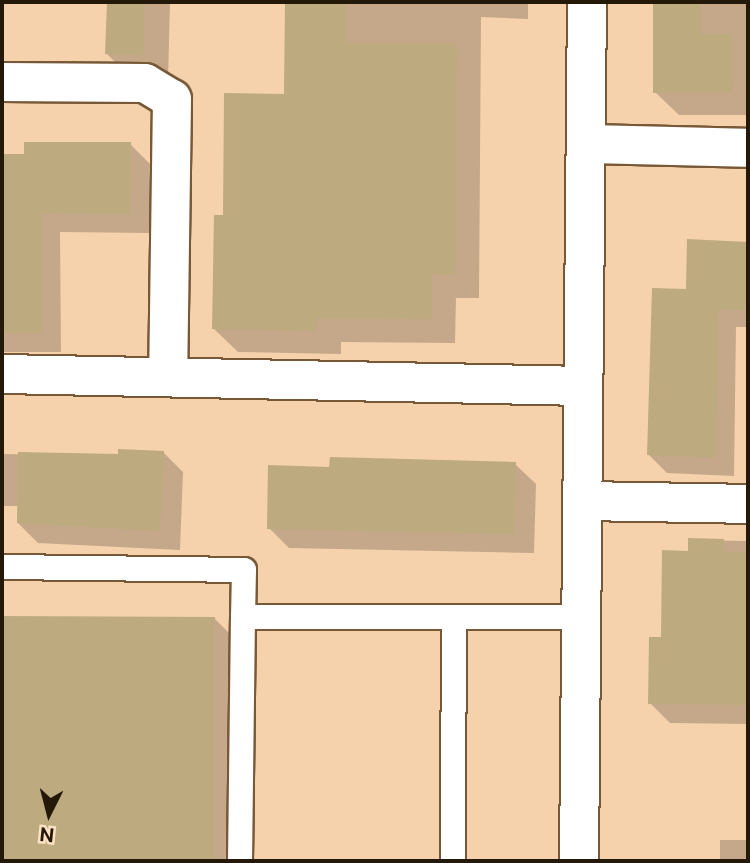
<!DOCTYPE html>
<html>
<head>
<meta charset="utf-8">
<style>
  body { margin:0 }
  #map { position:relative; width:750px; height:863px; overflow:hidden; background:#f5d2ac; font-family:"Public Sans",sans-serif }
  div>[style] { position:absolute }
  .shadow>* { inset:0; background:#0003 }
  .building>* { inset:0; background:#bdab7f }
  .roads { filter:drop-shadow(2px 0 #785937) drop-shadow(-2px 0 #785937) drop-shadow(0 2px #785937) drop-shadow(0 -2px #785937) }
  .service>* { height:24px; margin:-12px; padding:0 12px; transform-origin:12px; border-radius:12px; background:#fff }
  .minor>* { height:38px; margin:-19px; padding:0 19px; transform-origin:19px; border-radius:19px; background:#fff }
  .tertiary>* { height:38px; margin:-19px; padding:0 19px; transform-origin:19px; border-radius:19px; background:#fff }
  span { translate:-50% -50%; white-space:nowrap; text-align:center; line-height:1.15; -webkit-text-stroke:5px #fde1c2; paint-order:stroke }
  .frame { position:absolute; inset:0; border:4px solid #241809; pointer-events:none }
  .north { position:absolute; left:14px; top:779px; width:70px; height:70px; -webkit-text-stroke:5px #fde1c2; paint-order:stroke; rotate:186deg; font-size:19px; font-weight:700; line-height:28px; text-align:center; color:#241809 }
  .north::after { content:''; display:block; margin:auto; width:24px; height:32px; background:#241809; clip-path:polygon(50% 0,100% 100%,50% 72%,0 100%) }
</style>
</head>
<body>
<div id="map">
  <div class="shadow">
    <div style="clip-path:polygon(109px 2px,170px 2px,168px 80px,132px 79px,107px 54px)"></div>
    <div style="clip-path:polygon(287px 2px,528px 2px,528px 19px,481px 17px,479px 298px,456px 298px,455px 343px,341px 342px,341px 354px,238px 352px,213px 328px,225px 217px,286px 95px)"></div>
    <div style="clip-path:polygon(654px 2px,748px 2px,748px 115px,679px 115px,655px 92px)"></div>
    <div style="clip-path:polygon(130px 144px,150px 164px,149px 233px,60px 232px,61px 352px,2px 352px,2px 156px)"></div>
    <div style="clip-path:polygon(689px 241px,748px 243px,748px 327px,736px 327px,734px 476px,667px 473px,648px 454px,687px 291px)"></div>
    <div style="clip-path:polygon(163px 452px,183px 472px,180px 550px,38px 543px,18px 523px,19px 506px,2px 506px,2px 454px,119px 456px)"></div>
    <div style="clip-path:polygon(515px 464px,536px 484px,534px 553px,289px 548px,269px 528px)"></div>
    <div style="clip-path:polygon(690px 540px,748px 541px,748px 724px,670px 723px,650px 703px,662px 639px,690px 552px)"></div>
    <div style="clip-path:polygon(2px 618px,215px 619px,247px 651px,246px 861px,2px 861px)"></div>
    <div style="clip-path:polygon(720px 840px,748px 840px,748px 861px,720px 861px)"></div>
  </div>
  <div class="building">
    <div style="clip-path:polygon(107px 2px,145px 2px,143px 55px,105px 54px)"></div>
    <div style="clip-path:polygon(285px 2px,346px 2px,346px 43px,457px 43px,455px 275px,432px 274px,432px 319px,317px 318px,317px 331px,212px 329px,214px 215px,223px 215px,224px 93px,284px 94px)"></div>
    <div style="clip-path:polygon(653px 4px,701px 4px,701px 34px,732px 34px,733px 92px,653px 93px)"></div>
    <div style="clip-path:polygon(24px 142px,131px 142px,130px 214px,41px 213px,42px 333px,2px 333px,2px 154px,24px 154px)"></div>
    <div style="clip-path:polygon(687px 239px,748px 242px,748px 310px,719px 309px,716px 458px,647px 455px,652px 288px,686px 289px)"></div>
    <div style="clip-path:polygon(118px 449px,164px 451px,160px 531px,17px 523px,18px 452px,118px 454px)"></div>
    <div style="clip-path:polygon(330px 457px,516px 462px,514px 534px,267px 529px,268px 465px,329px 467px)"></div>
    <div style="clip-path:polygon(688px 538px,724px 539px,724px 551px,748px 552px,748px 705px,648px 704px,649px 637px,661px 637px,662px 550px,688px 551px)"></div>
    <div style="clip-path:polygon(2px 616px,215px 617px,215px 861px,2px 861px)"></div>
  </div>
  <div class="roads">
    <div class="service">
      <div style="left:2px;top:567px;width:242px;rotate:0.7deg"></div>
      <div style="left:244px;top:570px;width:47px;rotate:91.2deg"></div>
      <div style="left:240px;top:861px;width:244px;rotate:-89.3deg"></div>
      <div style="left:243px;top:617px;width:338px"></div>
      <div style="left:453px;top:861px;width:244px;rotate:-89.8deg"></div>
    </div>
    <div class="minor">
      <div style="left:2px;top:82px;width:143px;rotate:0.4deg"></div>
      <div style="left:145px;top:83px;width:31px;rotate:31deg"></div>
      <div style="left:172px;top:99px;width:276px;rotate:90.8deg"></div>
      <div style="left:588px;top:144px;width:160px;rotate:1.4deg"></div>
      <div style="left:2px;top:374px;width:581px;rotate:1.18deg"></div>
      <div style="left:582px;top:501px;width:166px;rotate:1deg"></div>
    </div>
    <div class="tertiary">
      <div style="left:579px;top:861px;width:859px;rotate:-89.47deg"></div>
    </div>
  </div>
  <div class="frame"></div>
  <div class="north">N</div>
</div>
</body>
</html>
